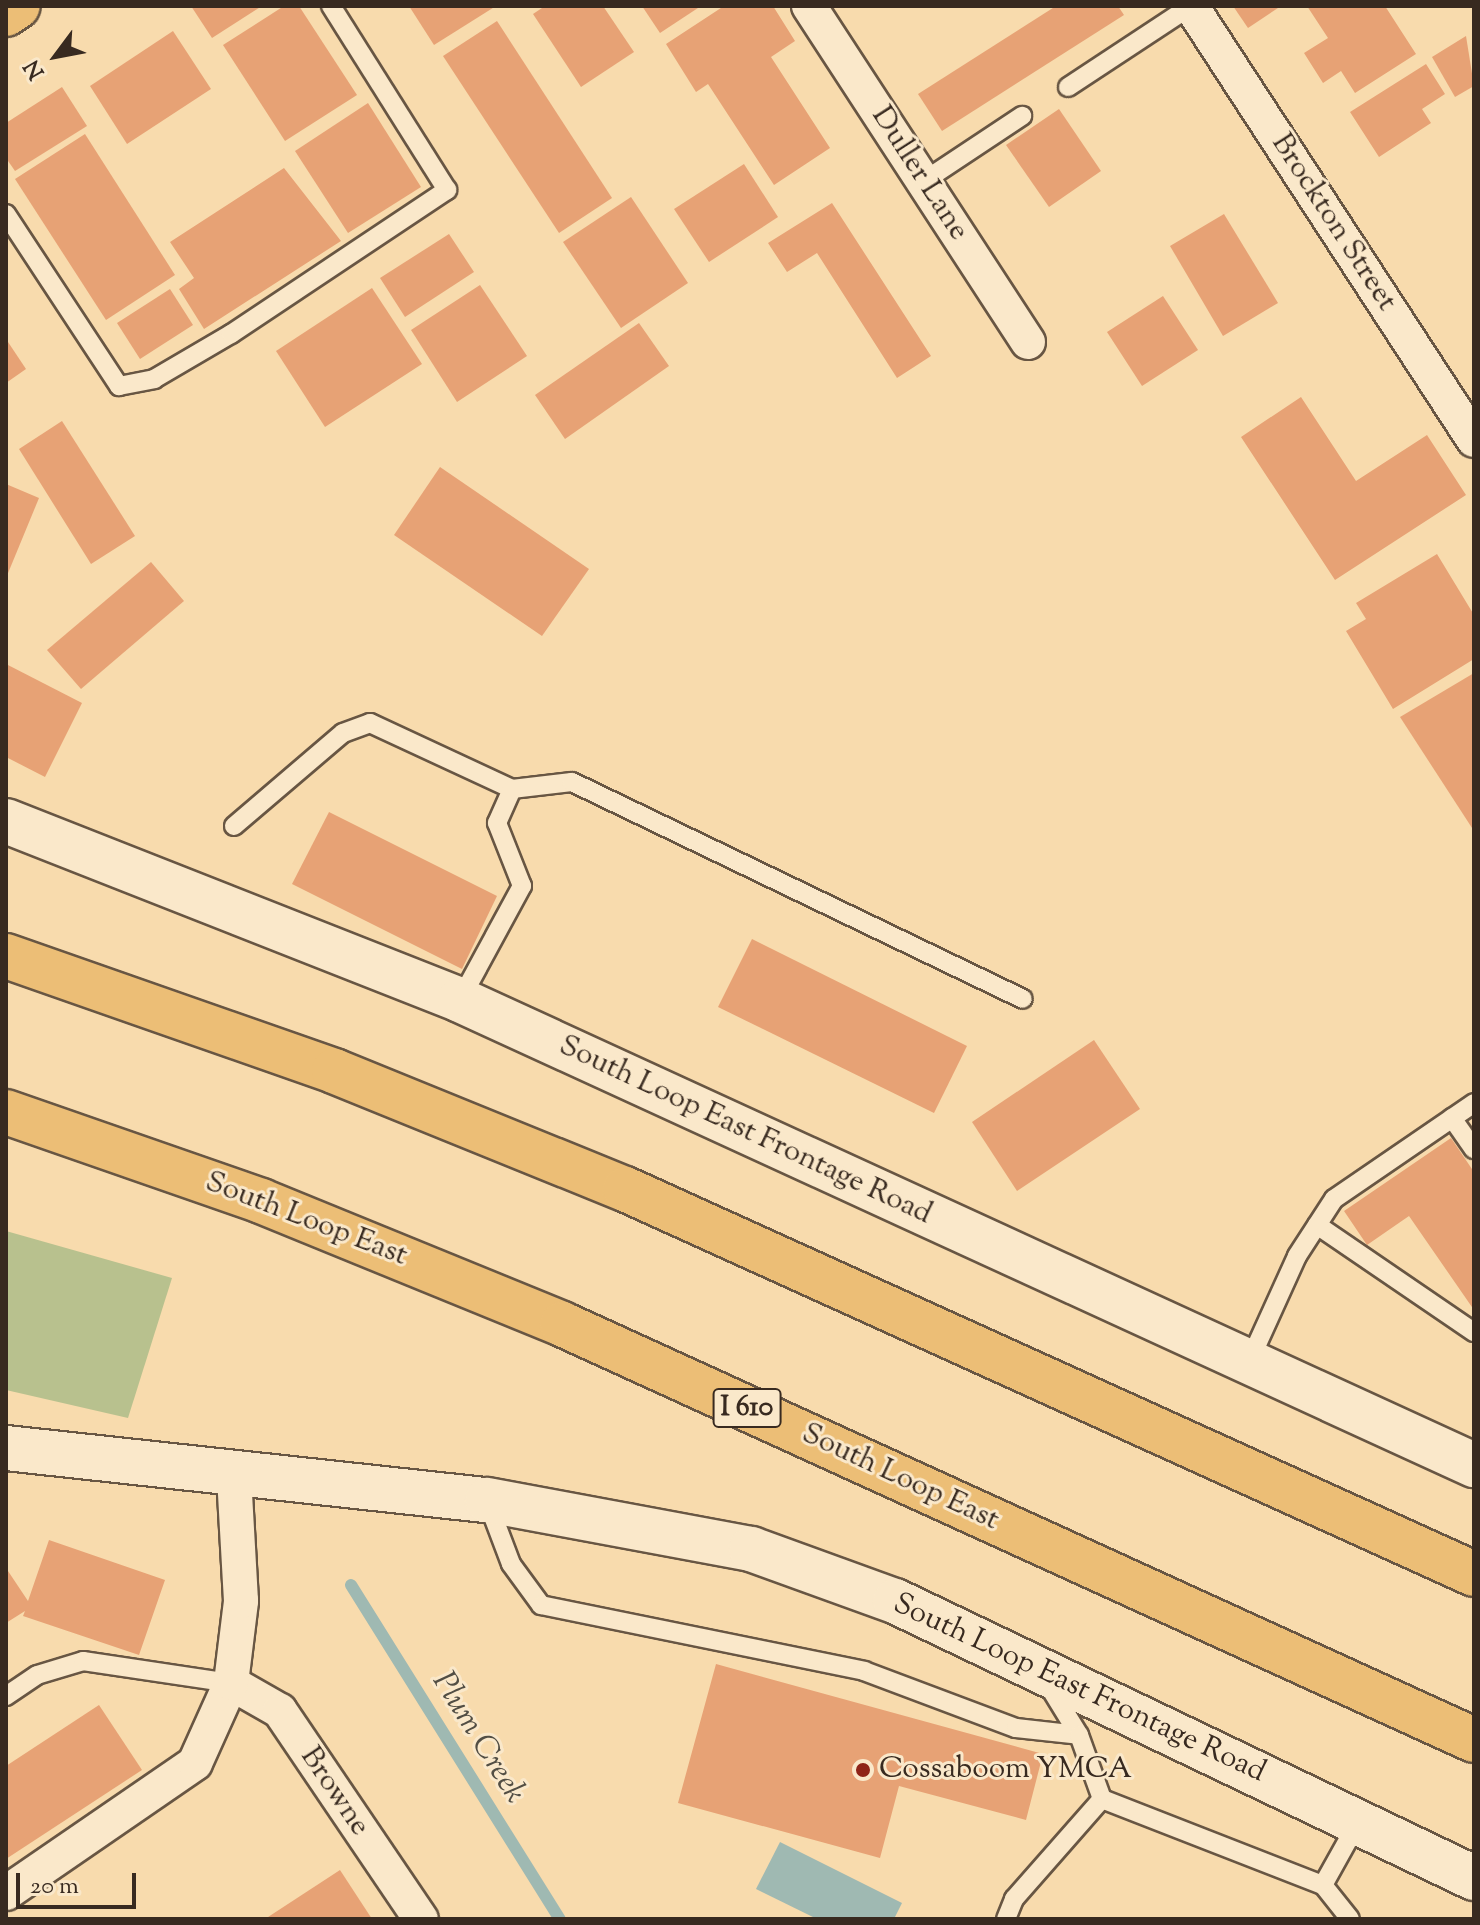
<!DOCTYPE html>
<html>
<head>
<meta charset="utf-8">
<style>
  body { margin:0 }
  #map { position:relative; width:1480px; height:1925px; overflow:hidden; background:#f8dbad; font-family:"Sorts Mill Goudy",serif }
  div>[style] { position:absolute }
  .green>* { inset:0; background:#b8c18e }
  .water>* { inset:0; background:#9fb9b2 }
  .stream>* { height:12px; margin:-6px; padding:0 6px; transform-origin:6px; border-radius:6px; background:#9fb9b2 }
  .building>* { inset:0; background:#e7a275 }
  .roads { filter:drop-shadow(2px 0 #685643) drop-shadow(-2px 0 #685643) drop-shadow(0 2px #685643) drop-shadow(0 -2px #685643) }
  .lane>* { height:18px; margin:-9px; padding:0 9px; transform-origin:9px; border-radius:9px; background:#fae8ca }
  .street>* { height:34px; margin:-17px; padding:0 17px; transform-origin:17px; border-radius:17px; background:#fae8ca }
  .secondary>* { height:44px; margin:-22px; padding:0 22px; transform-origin:22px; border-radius:22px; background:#fae8ca }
  .primary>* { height:44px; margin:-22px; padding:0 22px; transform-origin:22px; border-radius:22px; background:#ecbe76 }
  .highway>* { height:44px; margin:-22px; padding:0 22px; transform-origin:22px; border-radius:22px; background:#ecbe76 }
  .dots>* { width:22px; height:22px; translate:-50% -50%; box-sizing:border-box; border:4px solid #fae8ca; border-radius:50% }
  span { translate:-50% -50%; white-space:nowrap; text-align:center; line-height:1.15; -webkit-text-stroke:6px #fae8ca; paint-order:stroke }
  .shield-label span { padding:2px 6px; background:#fae8ca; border:2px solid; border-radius:6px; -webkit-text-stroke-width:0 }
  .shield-label { font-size:28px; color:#382a20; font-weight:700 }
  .street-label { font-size:30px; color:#382a20 }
  .poi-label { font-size:30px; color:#382a20 }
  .left { translate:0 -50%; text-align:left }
  .water-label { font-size:32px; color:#524e44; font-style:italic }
  .frame { position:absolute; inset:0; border:8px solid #382a20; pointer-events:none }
  .north { position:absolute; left:16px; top:16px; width:80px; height:80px; -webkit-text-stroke:6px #fae8ca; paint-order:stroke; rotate:238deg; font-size:22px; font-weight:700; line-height:32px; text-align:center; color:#382a20 }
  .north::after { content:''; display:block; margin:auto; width:28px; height:36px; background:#382a20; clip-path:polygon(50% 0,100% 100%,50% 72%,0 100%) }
  .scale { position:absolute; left:16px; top:1873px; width:120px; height:36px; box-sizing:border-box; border:4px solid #382a20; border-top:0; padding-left:10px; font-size:24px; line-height:28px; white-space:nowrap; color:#382a20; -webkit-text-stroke:6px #fae8ca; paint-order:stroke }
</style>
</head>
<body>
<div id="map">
  <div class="green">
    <div style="clip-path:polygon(6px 1231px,172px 1278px,128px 1418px,6px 1390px)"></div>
  </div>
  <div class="water">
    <div style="clip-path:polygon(780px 1842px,902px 1903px,894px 1919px,817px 1919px,756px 1889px)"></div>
  </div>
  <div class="stream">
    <div style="left:351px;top:1585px;width:394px;rotate:58deg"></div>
  </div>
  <div class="building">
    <div style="clip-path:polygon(191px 6px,262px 6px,212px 38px)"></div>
    <div style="clip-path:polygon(284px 6px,299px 6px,357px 95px,285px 141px,223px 45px)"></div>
    <div style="clip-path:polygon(409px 6px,496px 6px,434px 45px)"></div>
    <div style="clip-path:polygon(545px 6px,603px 6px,634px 52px,581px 87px,533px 14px)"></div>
    <div style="clip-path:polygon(642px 6px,701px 6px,660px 33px)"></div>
    <div style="clip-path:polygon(724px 6px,773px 6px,795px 41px,771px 57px,830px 148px,774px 185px,708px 84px,696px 92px,666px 44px)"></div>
    <div style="clip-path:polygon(1056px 6px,1118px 6px,1124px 15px,942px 131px,918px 94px)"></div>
    <div style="clip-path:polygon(1233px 6px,1281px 6px,1248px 28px)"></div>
    <div style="clip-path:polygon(1307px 6px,1385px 6px,1416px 54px,1355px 93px,1341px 71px,1323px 83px,1304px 53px,1328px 38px)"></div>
    <div style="clip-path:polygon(497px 21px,612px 198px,559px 233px,443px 56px)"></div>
    <div style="clip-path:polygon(173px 31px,211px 89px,127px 144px,90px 86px)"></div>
    <div style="clip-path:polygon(1466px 36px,1474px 86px,1455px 97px,1432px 57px)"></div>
    <div style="clip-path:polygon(1426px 64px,1445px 94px,1422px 109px,1431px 123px,1379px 157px,1350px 112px)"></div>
    <div style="clip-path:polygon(62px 87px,87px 126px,15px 171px,6px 158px,6px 123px)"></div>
    <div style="clip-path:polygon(368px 103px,421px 187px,348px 233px,295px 151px)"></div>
    <div style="clip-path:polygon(1059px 109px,1101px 171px,1049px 207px,1006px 145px)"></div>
    <div style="clip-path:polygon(85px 134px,175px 275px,106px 320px,15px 179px)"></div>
    <div style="clip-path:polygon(744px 164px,778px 217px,709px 262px,674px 209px)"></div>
    <div style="clip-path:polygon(284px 168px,341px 241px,204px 329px,179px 289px,194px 278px,170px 242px)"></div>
    <div style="clip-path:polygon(631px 197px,688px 283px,621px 328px,563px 242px)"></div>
    <div style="clip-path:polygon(832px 203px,931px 356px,897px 378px,817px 253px,787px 272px,768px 243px)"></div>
    <div style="clip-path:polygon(1224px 214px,1278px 303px,1223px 336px,1170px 246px)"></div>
    <div style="clip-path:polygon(449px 234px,474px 272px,405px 317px,380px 278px)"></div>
    <div style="clip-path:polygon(480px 285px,527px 356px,457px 402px,411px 330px)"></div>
    <div style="clip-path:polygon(372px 288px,422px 364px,325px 427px,276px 351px)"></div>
    <div style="clip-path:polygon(170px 289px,193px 325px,140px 359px,117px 323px)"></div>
    <div style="clip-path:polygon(1163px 296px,1198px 350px,1142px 386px,1107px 332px)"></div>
    <div style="clip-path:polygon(639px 323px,669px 366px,565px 439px,535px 395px)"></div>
    <div style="clip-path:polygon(6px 339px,26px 369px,6px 383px)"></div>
    <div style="clip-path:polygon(1301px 397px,1356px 481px,1427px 435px,1466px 495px,1335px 580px,1241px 437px)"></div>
    <div style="clip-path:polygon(62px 421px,135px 536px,91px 564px,19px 449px)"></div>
    <div style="clip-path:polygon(440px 467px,589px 569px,542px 636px,394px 535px)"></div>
    <div style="clip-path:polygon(6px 484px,39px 498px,6px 578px)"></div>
    <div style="clip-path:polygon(1437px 554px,1474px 615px,1474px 659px,1393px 709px,1346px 631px,1366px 619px,1356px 603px)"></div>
    <div style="clip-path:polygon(151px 562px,184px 601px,81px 689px,47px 650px)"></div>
    <div style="clip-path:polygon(6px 664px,82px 703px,45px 777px,6px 757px)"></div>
    <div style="clip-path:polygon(1474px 673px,1474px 831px,1400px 717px)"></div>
    <div style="clip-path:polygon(329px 812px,497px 896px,462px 969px,292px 884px)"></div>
    <div style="clip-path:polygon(752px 939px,967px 1046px,934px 1113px,718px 1007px)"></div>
    <div style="clip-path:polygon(1094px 1040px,1140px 1109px,1017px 1191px,972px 1122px)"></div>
    <div style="clip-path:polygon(1451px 1138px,1474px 1172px,1474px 1310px,1409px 1216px,1367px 1245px,1344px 1211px)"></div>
    <div style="clip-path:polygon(49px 1540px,165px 1580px,139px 1655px,23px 1616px,25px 1611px,6px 1623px,6px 1568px,28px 1601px)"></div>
    <div style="clip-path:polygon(716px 1664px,1043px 1754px,1026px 1820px,899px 1786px,880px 1858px,678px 1803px)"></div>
    <div style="clip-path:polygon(99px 1705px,142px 1770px,6px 1859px,6px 1766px)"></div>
    <div style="clip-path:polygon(340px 1870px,372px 1919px,265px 1919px)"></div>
  </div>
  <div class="roads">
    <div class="lane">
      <div style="left:1068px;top:87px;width:147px;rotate:-33.4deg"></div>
      <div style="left:924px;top:181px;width:118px;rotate:-33.6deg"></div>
      <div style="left:6px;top:214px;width:206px;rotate:56.7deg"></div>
      <div style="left:119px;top:386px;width:36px;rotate:-11deg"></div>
      <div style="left:154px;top:379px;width:89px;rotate:-30.3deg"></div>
      <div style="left:231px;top:334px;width:260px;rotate:-33.7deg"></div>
      <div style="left:447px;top:190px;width:218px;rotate:-122.2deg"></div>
      <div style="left:234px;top:826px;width:143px;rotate:-40.5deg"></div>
      <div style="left:343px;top:733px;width:29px;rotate:-20deg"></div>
      <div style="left:370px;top:723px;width:157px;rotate:24.9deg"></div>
      <div style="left:512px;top:789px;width:60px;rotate:-6.7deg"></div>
      <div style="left:572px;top:782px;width:500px;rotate:25.69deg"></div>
      <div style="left:460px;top:1000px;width:130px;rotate:-61.5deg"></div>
      <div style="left:522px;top:886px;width:68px;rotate:-111.6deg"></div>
      <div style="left:497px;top:823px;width:37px;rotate:-66deg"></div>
      <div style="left:1452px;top:1118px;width:38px;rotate:55deg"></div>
      <div style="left:1317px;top:1225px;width:190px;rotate:34.3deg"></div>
      <div style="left:1249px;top:1362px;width:116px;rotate:-65.6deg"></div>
      <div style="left:1297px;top:1256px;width:68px;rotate:-57deg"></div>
      <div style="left:1334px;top:1199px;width:170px;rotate:-34.4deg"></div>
      <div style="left:488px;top:1503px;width:65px;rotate:69.3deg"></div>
      <div style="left:511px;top:1564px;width:51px;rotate:53.8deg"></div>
      <div style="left:541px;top:1605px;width:330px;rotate:11.5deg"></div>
      <div style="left:864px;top:1671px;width:162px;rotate:20.6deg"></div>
      <div style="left:1016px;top:1728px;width:63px;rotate:6.3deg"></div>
      <div style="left:1047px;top:1683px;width:61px;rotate:58.4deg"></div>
      <div style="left:1079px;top:1735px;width:68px;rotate:70.2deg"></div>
      <div style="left:1102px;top:1799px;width:237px;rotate:21.3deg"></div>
      <div style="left:1323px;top:1885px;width:72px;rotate:-60.9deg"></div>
      <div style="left:6px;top:1696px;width:37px;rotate:-34deg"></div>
      <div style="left:37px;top:1675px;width:48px;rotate:-16.9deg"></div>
      <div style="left:83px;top:1661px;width:150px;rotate:8.5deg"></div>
      <div style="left:1323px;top:1885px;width:43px;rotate:51.5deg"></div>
      <div style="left:1006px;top:1919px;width:22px;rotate:-68deg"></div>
      <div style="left:1014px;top:1899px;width:133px;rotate:-48.7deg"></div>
    </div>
    <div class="street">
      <div style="left:809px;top:6px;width:401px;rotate:56.9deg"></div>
      <div style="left:1191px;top:6px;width:518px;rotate:56.89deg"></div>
      <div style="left:231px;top:1683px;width:56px;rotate:29.7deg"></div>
      <div style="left:280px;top:1711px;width:251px;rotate:55.9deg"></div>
      <div style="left:6px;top:1893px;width:229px;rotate:-34.5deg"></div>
      <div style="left:195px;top:1763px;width:88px;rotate:-65.8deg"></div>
      <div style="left:231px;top:1683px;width:83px;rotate:-83deg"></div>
      <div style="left:241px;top:1601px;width:126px;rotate:-93.2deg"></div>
    </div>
    <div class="secondary">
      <div style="left:6px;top:821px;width:488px;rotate:21.5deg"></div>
      <div style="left:460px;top:1000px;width:1116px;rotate:24.64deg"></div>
      <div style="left:6px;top:1448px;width:484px;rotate:6.2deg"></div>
      <div style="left:487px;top:1500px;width:269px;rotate:10.5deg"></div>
      <div style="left:751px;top:1549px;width:153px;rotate:19.9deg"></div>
      <div style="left:895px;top:1601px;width:642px;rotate:25.57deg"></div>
    </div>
    <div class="primary">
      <div style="left:6px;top:14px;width:14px;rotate:-34deg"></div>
    </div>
    <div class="highway">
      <div style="left:6px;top:956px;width:348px;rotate:19.3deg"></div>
      <div style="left:334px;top:1071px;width:314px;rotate:22.1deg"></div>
      <div style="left:625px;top:1189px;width:932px;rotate:24.39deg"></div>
      <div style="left:6px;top:1112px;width:270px;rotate:19.2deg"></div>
      <div style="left:261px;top:1201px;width:325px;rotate:22.2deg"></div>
      <div style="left:562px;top:1324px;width:1002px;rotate:24.52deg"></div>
    </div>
  </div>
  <div class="dots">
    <div style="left:863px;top:1770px;background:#8f2418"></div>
  </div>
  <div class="shield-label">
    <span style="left:747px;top:1408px">I 610</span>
  </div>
  <div class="street-label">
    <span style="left:919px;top:174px;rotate:57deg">Duller Lane</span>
    <span style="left:1333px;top:223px;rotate:57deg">Brockton Street</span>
    <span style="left:745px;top:1131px;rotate:25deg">South Loop East Frontage Road</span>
    <span style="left:306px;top:1220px;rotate:21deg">South Loop East</span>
    <span style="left:900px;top:1478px;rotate:25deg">South Loop East</span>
    <span style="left:1079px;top:1689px;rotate:25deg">South Loop East Frontage Road</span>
    <span style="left:334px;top:1792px;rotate:56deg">Browne</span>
  </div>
  <div class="poi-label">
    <span class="left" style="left:879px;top:1770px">Cossaboom YMCA</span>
  </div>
  <div class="water-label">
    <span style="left:478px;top:1738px;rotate:58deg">Plum Creek</span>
  </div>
  <div class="frame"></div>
  <div class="north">N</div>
  <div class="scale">20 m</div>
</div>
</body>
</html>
